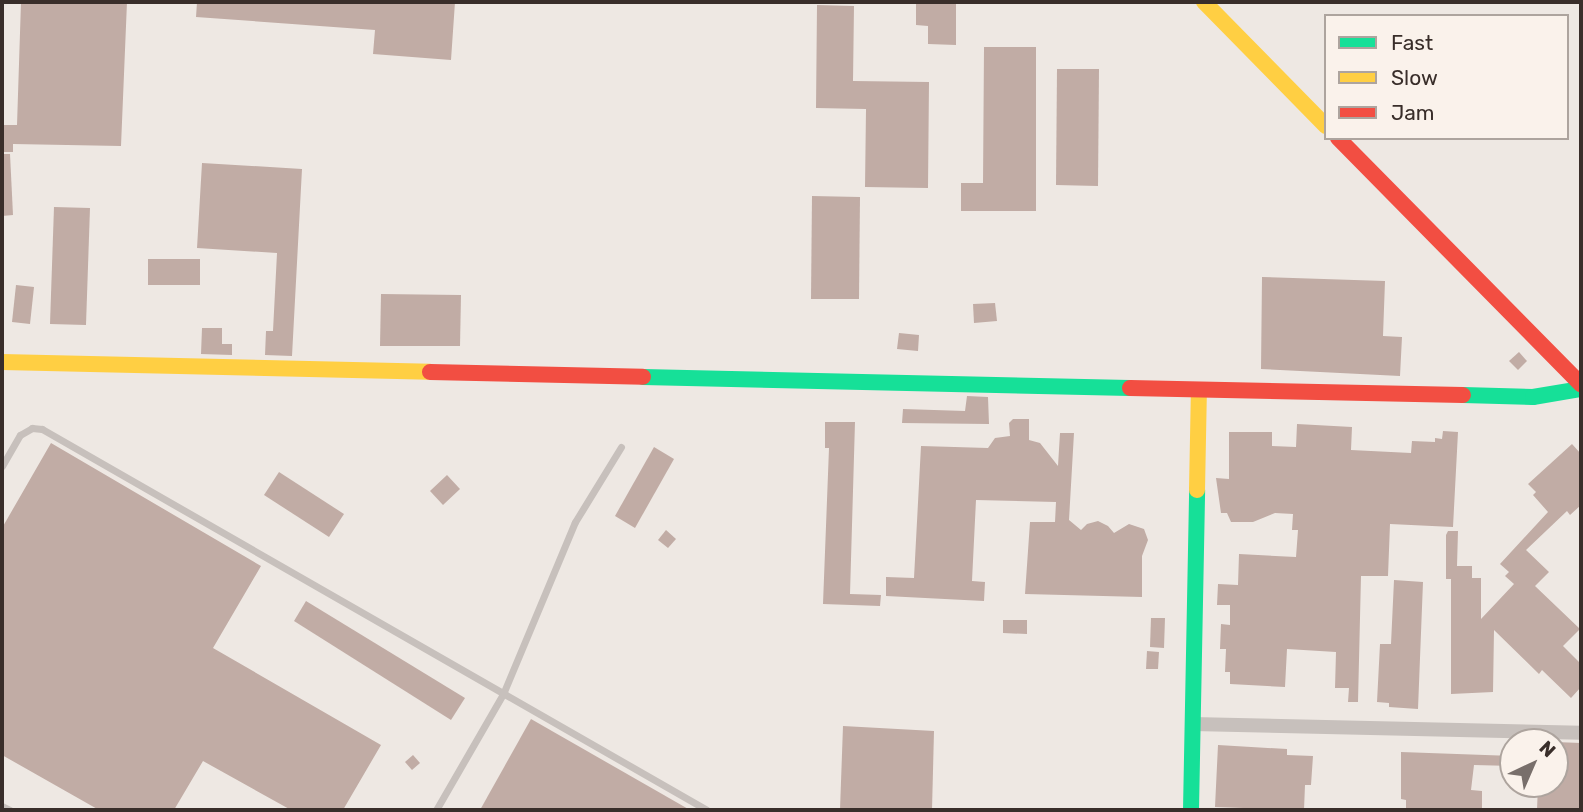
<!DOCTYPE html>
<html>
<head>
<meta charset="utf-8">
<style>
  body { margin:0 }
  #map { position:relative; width:1583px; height:812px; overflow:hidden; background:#eee8e3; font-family:Rubik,sans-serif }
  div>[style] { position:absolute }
  .building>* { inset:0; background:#c1aca5 }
  .lane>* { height:7px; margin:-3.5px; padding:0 3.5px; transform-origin:3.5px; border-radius:3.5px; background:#c7c0bc }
  .street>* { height:14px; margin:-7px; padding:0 7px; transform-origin:7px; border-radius:7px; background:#c7c0bc }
  .fast>* { height:16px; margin:-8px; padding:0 8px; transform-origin:8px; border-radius:8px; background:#16e098 }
  .slow>* { height:16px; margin:-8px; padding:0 8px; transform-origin:8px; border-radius:8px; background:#ffcf43 }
  .jam>* { height:16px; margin:-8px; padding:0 8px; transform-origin:8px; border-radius:8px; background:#f24e42 }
  span { translate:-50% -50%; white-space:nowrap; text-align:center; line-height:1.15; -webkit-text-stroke:6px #faf2eb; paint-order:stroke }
  .frame { position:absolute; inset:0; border:4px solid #392e2a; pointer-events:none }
  .legend { position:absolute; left:1324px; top:14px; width:245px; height:126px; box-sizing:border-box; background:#faf2eb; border:2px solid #ada49e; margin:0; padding:9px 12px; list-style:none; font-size:21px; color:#392e2a }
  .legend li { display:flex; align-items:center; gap:14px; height:35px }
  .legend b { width:35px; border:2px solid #ada49e }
  .north { position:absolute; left:1499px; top:728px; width:70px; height:70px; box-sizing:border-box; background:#faf2eb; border:2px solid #ada49e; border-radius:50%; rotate:44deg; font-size:19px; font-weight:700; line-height:28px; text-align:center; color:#392e2a }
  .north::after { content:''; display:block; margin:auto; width:24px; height:32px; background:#786f6b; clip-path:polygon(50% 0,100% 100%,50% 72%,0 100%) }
</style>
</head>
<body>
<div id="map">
  <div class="building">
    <div style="clip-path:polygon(21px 2px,127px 2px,121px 146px,13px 144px,13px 152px,2px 152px,2px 125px,17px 125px)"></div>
    <div style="clip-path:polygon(197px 2px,455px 2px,451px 60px,373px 54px,375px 30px,196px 17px)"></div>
    <div style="clip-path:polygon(916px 2px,956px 2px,956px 45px,928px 44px,928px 26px,916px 25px)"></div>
    <div style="clip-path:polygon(817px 5px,854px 6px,853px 81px,929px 82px,928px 188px,865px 187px,866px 109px,816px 108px)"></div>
    <div style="clip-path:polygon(984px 47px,1036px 47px,1036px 211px,961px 211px,961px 183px,983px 183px)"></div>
    <div style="clip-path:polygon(1057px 69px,1099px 69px,1098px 186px,1056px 185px)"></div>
    <div style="clip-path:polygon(2px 154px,10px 154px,13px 215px,2px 216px)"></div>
    <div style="clip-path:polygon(202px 163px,302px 169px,292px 356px,265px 355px,266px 331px,273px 331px,277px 253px,197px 248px)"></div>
    <div style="clip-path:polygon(812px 196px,860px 197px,859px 299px,811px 299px)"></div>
    <div style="clip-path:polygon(54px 207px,90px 208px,86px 325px,50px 324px)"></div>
    <div style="clip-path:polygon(148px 259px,200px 259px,200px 285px,148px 285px)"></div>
    <div style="clip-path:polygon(1262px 277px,1385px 281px,1383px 336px,1402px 337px,1400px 376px,1261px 369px)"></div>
    <div style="clip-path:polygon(16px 285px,34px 287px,30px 324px,12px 322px)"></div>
    <div style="clip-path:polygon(381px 294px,461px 295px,460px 346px,380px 346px)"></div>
    <div style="clip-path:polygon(995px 303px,997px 321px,974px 323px,973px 304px)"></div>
    <div style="clip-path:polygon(202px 328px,222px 328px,222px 344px,232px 344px,232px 355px,201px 354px)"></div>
    <div style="clip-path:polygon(899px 333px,919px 335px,918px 351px,897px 349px)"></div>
    <div style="clip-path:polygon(1519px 352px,1527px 361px,1518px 370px,1509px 361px)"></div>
    <div style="clip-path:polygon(967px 396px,988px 397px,989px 424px,902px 423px,903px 409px,965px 411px)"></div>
    <div style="clip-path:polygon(1013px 419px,1029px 419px,1029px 440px,1040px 443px,1058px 466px,1060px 433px,1074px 433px,1069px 520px,1081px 530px,1087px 524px,1098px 521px,1108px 526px,1114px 533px,1129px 524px,1144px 529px,1148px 540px,1142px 556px,1142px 597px,1025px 594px,1030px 522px,1055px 522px,1056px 502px,976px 500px,972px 581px,985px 582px,984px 601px,886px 596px,886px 577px,914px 578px,921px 446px,988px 448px,995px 438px,1010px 436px,1009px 423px)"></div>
    <div style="clip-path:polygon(825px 422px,855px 422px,850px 594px,881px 595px,880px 606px,823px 604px,829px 448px,825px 448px)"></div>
    <div style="clip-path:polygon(1297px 424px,1352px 427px,1351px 450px,1411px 453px,1412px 441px,1435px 442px,1435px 438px,1442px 439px,1443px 431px,1458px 432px,1453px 527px,1390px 524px,1388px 576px,1361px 576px,1358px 702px,1348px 702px,1349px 688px,1335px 688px,1336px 652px,1287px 649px,1285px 687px,1230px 684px,1230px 672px,1225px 672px,1226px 649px,1220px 649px,1221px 624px,1230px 625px,1230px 605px,1217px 605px,1218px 584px,1238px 585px,1239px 554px,1296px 557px,1298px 530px,1292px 530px,1293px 514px,1275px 513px,1253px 522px,1231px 522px,1227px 513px,1221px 513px,1216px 478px,1229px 479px,1229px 432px,1272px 432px,1272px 446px,1296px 447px)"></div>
    <div style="clip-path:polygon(51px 443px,261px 566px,213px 648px,381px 745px,343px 810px,291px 810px,203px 761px,174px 810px,99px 810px,2px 755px,2px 528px)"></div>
    <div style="clip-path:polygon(1572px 444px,1581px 454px,1581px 505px,1570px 515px,1567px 511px,1526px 550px,1549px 572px,1535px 586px,1580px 629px,1563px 646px,1581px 664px,1581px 687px,1571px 698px,1542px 670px,1539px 674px,1494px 630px,1493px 692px,1451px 694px,1451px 579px,1446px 579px,1446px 535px,1448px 531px,1458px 531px,1457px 566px,1472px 566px,1472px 578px,1481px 578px,1481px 619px,1514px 584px,1505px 576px,1509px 572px,1500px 564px,1548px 512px,1533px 495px,1536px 492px,1528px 484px)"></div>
    <div style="clip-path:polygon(654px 447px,674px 459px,635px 528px,615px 516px)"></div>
    <div style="clip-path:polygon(279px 472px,344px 514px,329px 537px,264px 495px)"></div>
    <div style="clip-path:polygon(447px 475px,460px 489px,443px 505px,430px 491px)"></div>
    <div style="clip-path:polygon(666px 530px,676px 539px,668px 548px,658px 540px)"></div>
    <div style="clip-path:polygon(1394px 580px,1423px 582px,1418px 709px,1389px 707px,1389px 703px,1377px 702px,1380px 644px,1391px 644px)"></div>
    <div style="clip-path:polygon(306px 601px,465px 698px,451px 720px,294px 621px)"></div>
    <div style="clip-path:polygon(1151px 618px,1165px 618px,1164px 648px,1150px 647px)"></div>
    <div style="clip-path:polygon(1003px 620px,1027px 620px,1027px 634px,1003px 633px)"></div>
    <div style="clip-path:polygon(1147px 651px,1159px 652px,1158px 669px,1146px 669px)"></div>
    <div style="clip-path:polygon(531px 719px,690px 810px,480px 810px)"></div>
    <div style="clip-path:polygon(843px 726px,934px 731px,932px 810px,840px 810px)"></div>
    <div style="clip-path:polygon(1555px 742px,1581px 743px,1581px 810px,1537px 810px,1538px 784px,1555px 784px)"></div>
    <div style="clip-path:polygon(1218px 745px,1287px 749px,1287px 755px,1313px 756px,1311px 785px,1305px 785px,1304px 810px,1215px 807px)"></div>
    <div style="clip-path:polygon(1401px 752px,1513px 756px,1513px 766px,1474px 765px,1471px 790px,1482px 791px,1482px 810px,1406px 810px,1406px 800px,1401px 799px)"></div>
    <div style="clip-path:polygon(413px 755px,420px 763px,412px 770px,405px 762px)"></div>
  </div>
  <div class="lane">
    <div style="left:2px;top:466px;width:36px;rotate:-60deg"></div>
    <div style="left:20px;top:435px;width:14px;rotate:-30deg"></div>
    <div style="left:32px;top:428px;width:10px;rotate:6deg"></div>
    <div style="left:42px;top:429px;width:766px;rotate:29.81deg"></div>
    <div style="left:2px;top:806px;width:9px;rotate:27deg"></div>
    <div style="left:436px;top:810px;width:134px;rotate:-60deg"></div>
    <div style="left:503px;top:694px;width:186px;rotate:-67.3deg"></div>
    <div style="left:575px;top:522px;width:88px;rotate:-58.5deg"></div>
  </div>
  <div class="street">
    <div style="left:1192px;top:724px;width:389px;rotate:1.3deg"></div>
  </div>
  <div class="fast">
    <div style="left:643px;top:377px;width:487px;rotate:1.3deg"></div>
    <div style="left:1463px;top:395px;width:70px;rotate:1.6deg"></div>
    <div style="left:1533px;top:397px;width:49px;rotate:-9.5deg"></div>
    <div style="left:1191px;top:810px;width:320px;rotate:-88.9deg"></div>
  </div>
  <div class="slow">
    <div style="left:1204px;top:2px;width:174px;rotate:45.5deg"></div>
    <div style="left:2px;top:362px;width:428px;rotate:1.3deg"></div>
    <div style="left:1197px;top:490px;width:100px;rotate:-88.9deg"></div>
  </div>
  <div class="jam">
    <div style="left:1338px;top:138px;width:346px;rotate:45.4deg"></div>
    <div style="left:430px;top:372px;width:213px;rotate:1.3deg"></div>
    <div style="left:1130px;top:388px;width:333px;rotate:1.2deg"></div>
  </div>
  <div class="frame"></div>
  <ul class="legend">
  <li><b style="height:9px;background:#16e098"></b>Fast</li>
  <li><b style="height:9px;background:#ffcf43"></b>Slow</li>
  <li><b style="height:9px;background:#f24e42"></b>Jam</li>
  </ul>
  <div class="north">N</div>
</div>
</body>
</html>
